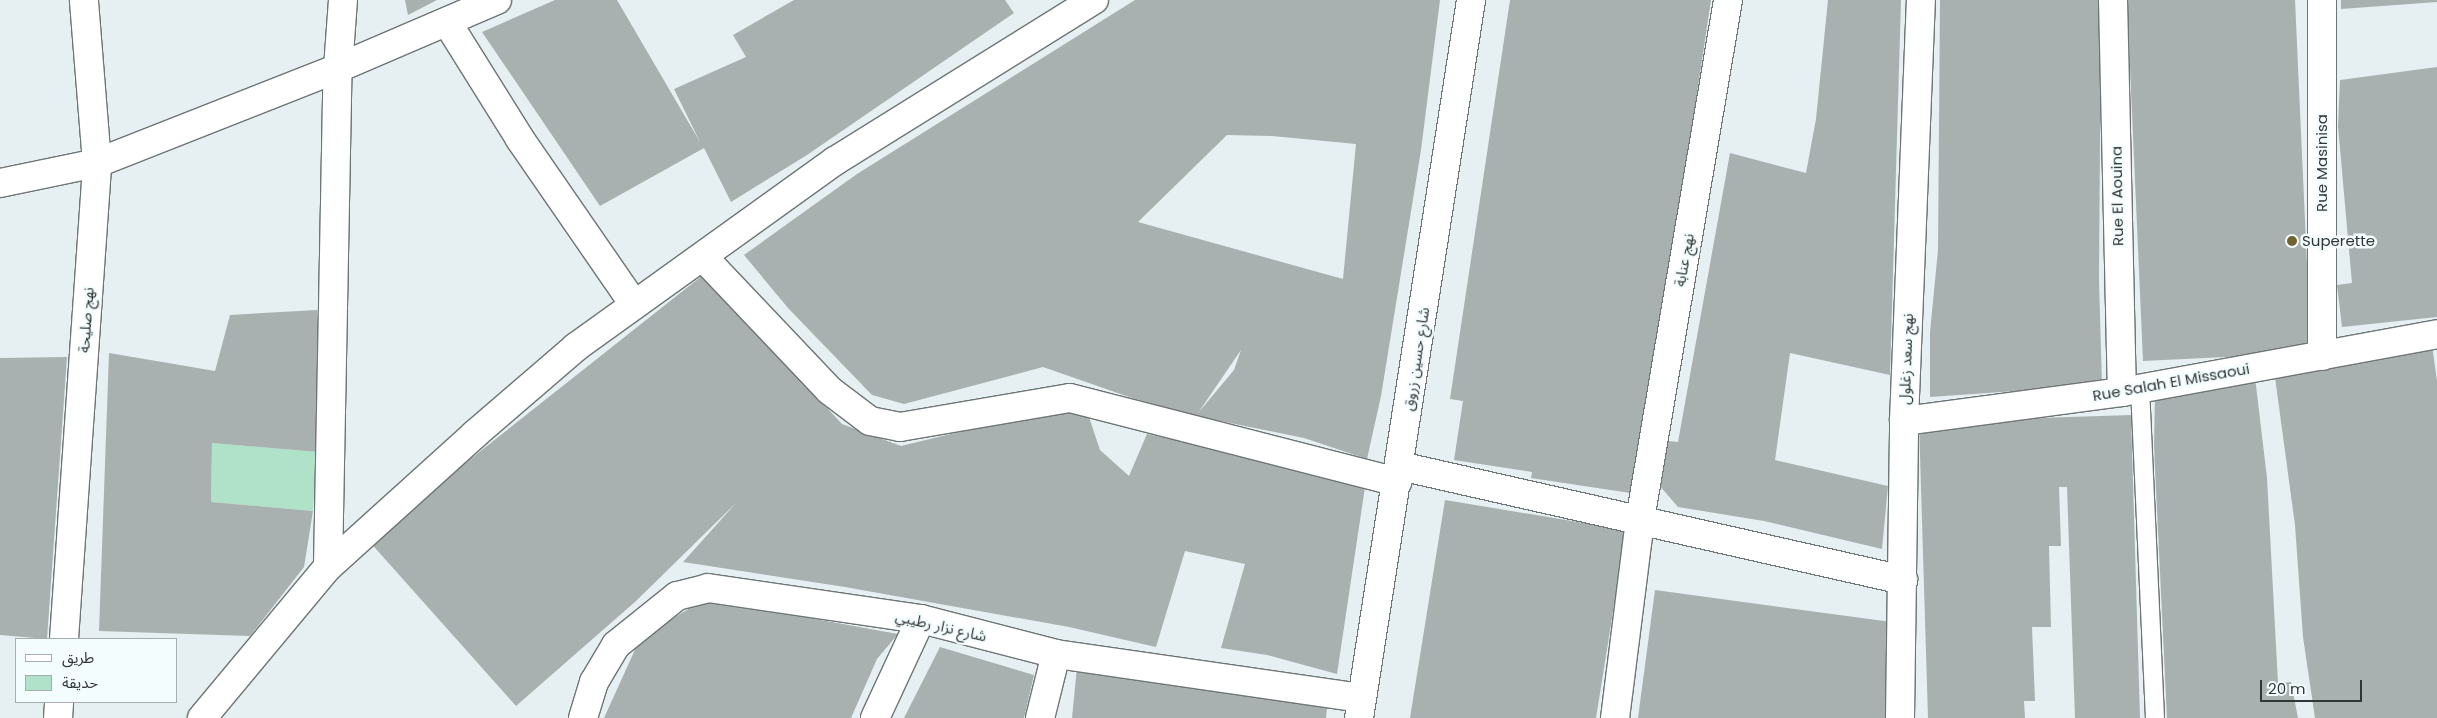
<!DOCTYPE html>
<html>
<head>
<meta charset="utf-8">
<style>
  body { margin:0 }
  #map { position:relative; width:2437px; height:718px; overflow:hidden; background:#e6eff1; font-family:Poppins,"Noto Sans Arabic",sans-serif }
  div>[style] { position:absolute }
  .green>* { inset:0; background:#afe2c9 }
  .building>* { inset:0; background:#a8b1af }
  .roads { filter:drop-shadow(1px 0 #6d7576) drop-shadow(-1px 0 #6d7576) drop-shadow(0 1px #6d7576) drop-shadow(0 -1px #6d7576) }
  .service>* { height:18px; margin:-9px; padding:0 9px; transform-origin:9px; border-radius:9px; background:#fff }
  .minor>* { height:28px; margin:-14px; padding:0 14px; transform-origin:14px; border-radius:14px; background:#fff }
  .tertiary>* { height:28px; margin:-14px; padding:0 14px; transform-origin:14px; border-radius:14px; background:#fff }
  .dots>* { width:14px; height:14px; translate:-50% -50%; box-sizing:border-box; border:2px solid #f3fdfe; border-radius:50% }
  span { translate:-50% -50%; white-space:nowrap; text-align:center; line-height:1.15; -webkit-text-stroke:5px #f3fdfe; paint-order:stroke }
  .street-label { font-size:15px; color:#323536 }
  .poi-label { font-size:15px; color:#323536 }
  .left { translate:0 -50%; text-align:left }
  .legend { position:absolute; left:15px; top:638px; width:162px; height:65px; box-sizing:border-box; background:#f3fdfe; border:1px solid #a6adae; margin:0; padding:6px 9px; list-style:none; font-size:15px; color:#323536 }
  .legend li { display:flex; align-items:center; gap:10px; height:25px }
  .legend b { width:25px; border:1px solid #a6adae }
  .scale { position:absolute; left:2260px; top:680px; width:102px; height:22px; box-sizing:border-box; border:2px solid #323536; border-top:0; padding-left:6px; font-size:15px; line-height:18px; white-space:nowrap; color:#323536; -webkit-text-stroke:4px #f3fdfe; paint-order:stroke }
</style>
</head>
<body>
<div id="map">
  <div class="green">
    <div style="clip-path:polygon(212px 443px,317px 452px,313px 511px,211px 502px)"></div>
  </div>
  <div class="building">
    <div style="clip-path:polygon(405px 0,437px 0,408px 15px)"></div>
    <div style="clip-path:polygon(555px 0,617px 0,700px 142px,674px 89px,746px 57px,733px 35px,794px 0,1005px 0,1014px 13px,807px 155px,731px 202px,704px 148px,600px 206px,482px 32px)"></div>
    <div style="clip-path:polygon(evenodd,1135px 0,1440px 0,1421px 150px,1381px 396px,1367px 459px,1304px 438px,1196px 416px,1132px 398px,1043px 367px,904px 404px,872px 395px,788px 308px,744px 255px,857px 174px,1135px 0,1227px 135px,1272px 136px,1356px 144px,1343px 279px,1138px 222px,1227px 135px,1135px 0,1241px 350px,1234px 370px,1198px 413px,1241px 350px)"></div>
    <div style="clip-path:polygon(1510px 0,1711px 0,1637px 494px,1531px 478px,1532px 472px,1454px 460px,1463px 401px,1450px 399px)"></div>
    <div style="clip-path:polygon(1828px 0,1901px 0,1890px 375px,1790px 353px,1775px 460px,1888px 486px,1882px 549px,1764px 521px,1678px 507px,1659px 485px,1668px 441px,1678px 442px,1730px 153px,1806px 173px,1816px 119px)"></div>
    <div style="clip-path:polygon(1940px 0,2101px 0,2099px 280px,2102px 385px,1930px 397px,1930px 332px,1938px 250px)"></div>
    <div style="clip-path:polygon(2127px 0,2295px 0,2311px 353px,2143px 361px)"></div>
    <div style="clip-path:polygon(2341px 0,2437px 0,2437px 2px,2341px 9px)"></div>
    <div style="clip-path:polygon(2437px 67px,2437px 317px,2342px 327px,2337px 285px,2352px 283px,2338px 126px,2340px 80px)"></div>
    <div style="clip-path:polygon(703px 275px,842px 424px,901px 446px,1084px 402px,1100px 450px,1129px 476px,1147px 434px,1269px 459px,1365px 487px,1337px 674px,1267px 655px,1221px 648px,1245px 564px,1185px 551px,1156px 647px,1069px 627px,845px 587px,683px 562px,736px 503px,636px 601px,516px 706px,368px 540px)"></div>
    <div style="clip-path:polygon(317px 310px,320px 386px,317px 452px,212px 443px,211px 502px,313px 511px,304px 567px,250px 636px,99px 631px,109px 353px,215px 371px,230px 315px)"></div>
    <div style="clip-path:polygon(2432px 345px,2437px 381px,2437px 718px,2315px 718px,2303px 637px,2295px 525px,2274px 370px)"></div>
    <div style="clip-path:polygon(67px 357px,47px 639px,0 635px,0 358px)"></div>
    <div style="clip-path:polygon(2255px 377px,2267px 478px,2278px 683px,2291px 682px,2298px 718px,2167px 718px,2154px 447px,2155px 392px)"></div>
    <div style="clip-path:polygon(2131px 415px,2140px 718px,2075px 718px,2067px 487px,2059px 487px,2061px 546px,2049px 546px,2051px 627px,2032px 627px,2035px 701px,2024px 701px,2025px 718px,1928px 718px,1919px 422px)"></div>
    <div style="clip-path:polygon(1445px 500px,1626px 530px,1596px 718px,1410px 718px)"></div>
    <div style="clip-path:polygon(1655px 590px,1899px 623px,1887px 718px,1638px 718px)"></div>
    <div style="clip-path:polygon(700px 602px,804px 617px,898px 634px,877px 659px,851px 718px,604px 718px,638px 643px,650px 632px)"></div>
    <div style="clip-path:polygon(940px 647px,1034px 675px,1024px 718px,904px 718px)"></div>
    <div style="clip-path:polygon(1077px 667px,1327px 708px,1326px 718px,1072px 718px)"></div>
  </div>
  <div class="roads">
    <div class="service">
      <div style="left:2140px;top:388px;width:330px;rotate:87.4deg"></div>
    </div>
    <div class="minor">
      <div style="left:2113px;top:0;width:392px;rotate:88.7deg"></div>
      <div style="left:2322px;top:0;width:356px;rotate:90deg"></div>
      <div style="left:447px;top:22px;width:138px;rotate:58deg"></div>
      <div style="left:520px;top:139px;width:201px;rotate:55.4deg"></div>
      <div style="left:0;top:183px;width:99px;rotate:-11.7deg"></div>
      <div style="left:97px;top:163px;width:259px;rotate:-21.5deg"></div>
      <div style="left:338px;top:68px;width:173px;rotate:-23.2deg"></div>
      <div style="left:703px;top:257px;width:183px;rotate:46.5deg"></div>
      <div style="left:829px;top:390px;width:51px;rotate:37.1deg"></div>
      <div style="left:870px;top:421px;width:31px;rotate:11deg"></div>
      <div style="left:900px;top:427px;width:172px;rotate:-9.7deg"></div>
      <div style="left:1070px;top:398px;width:338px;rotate:14.4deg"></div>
      <div style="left:1904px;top:421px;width:220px;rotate:-7.6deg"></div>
      <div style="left:2122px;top:392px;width:320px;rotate:-10.4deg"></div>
      <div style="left:1400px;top:466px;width:516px;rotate:12.77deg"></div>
      <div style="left:328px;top:567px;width:499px;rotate:-88.9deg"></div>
      <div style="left:338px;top:68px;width:68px;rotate:-85.8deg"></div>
      <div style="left:64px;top:639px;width:477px;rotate:-86deg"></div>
      <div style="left:97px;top:163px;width:164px;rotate:-94.6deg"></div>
      <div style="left:58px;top:718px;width:16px;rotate:-86deg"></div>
      <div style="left:583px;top:718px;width:38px;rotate:-73deg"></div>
      <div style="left:594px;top:682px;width:43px;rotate:-59.3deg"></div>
      <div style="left:616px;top:645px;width:78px;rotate:-38.8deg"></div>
      <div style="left:677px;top:596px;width:32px;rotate:-14deg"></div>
      <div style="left:708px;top:588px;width:215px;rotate:8.3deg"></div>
      <div style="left:921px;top:619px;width:139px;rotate:14.5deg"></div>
      <div style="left:1056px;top:654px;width:309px;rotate:8.2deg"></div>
      <div style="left:875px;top:718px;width:109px;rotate:-65.1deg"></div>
      <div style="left:1040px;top:718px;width:66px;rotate:-76deg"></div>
      <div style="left:1615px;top:718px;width:200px;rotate:-82.8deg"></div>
      <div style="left:1640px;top:520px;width:527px;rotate:-80.39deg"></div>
      <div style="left:1900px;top:718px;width:297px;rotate:-89.2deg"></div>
      <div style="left:1904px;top:421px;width:421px;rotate:-87.7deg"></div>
    </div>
    <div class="tertiary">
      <div style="left:202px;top:718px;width:197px;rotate:-50.2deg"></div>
      <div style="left:328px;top:567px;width:198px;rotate:-42.1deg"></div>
      <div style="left:475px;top:434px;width:133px;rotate:-40.7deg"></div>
      <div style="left:576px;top:347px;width:319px;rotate:-35.7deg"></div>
      <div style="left:835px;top:161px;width:305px;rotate:-31.9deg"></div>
      <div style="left:1359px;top:718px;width:727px;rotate:-81.13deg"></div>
    </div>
  </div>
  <div class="dots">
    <div style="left:2292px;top:241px;background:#6f6330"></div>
  </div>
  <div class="street-label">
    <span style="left:2322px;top:163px;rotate:-90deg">Rue Masinisa</span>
    <span style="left:2117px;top:196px;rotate:-91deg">Rue El Aouina</span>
    <span style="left:1684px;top:260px;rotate:-80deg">نهج عنابة</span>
    <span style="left:86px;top:320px;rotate:-86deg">نهج صليحة</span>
    <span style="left:1416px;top:359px;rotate:-81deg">شارع حسين زروق</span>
    <span style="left:1906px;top:359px;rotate:-88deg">نهج سعد زغلول</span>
    <span style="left:2171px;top:382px;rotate:-10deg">Rue Salah El Missaoui</span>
    <span style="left:941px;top:626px;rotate:13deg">شارع نزار رطيبي</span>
  </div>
  <div class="poi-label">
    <span class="left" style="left:2302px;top:241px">Superette</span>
  </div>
  <ul class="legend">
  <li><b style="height:6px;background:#fff"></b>طريق</li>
  <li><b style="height:14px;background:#afe2c9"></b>حديقة</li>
  </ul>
  <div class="scale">20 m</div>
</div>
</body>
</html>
